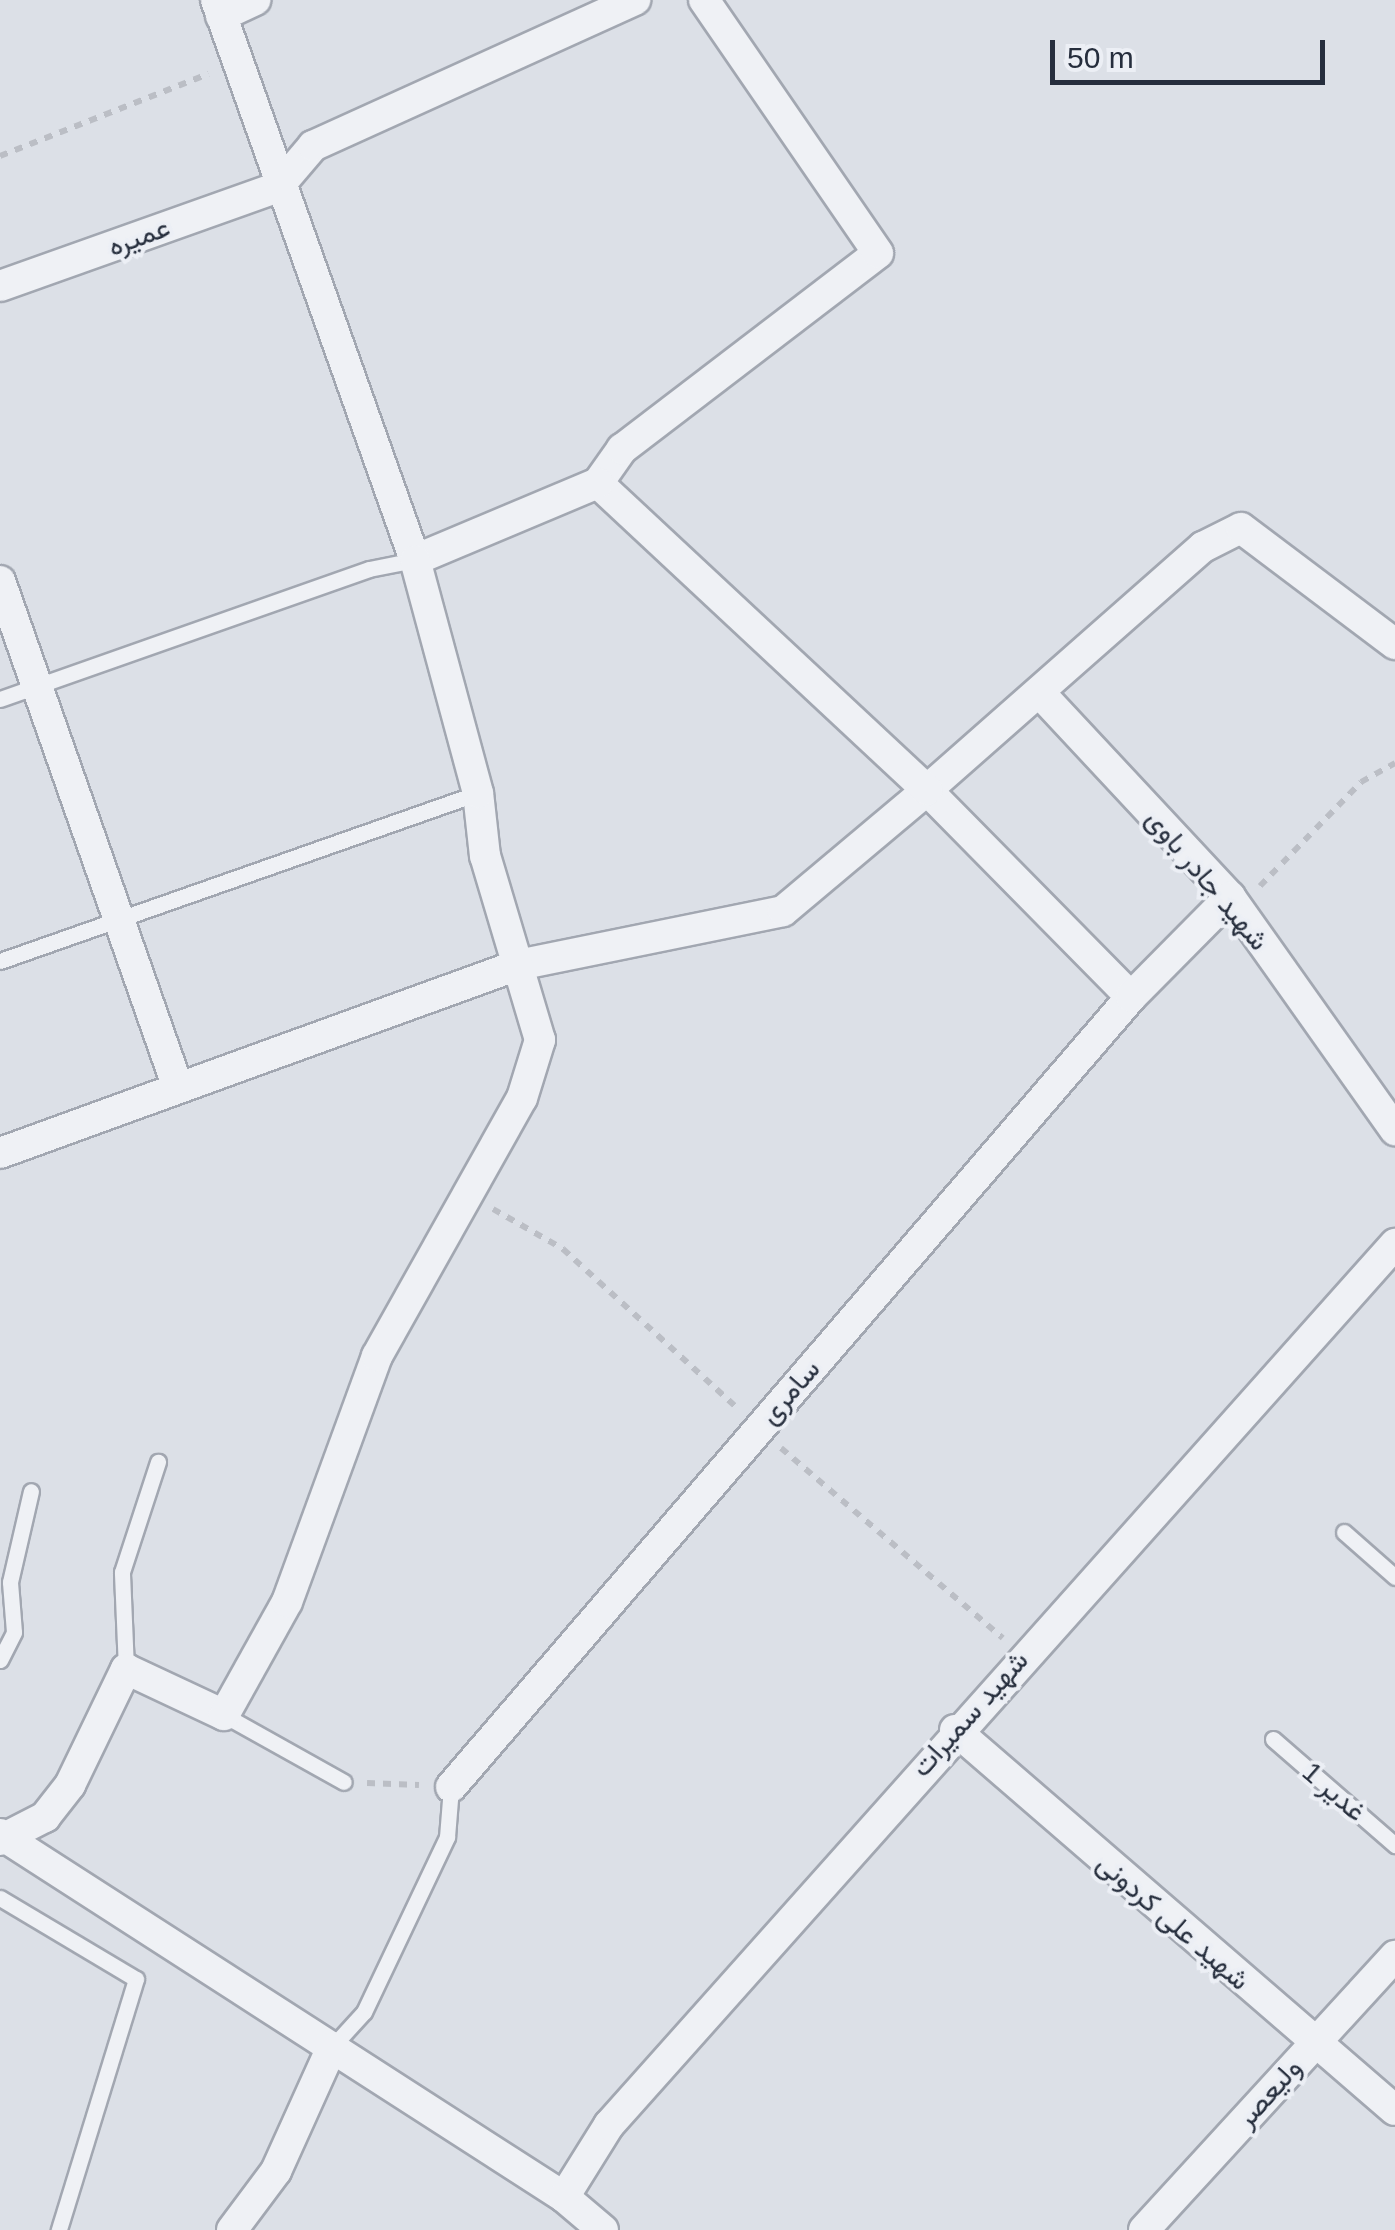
<!DOCTYPE html>
<html>
<head>
<meta charset="utf-8">
<style>
  body { margin:0 }
  #map { position:relative; width:1395px; height:2230px; overflow:hidden; background:#dce0e7; font-family:Arial,Vazirmatn,sans-serif }
  div>[style] { position:absolute }
  .path>* { height:6px; margin-top:-3px; transform-origin:0; background:repeating-linear-gradient(90deg,#bbbec5 0 8px,transparent 0 16px) }
  .roads { filter:drop-shadow(2px 0 #a2a7b1) drop-shadow(-2px 0 #a2a7b1) drop-shadow(0 2px #a2a7b1) drop-shadow(0 -2px #a2a7b1) }
  .service>* { height:15px; margin:-7.5px; padding:0 7.5px; transform-origin:7.5px; border-radius:7.5px; background:#eff1f5 }
  .minor>* { height:30px; margin:-15px; padding:0 15px; transform-origin:15px; border-radius:15px; background:#eff1f5 }
  span { translate:-50% -50%; white-space:nowrap; text-align:center; line-height:1.15; -webkit-text-stroke:8px #eceff5; paint-order:stroke }
  .street-label { font-size:28px; color:#262e3d }
  .scale { position:absolute; left:1050px; top:40px; width:275px; height:45px; box-sizing:border-box; border:5px solid #262e3d; border-top:0; padding-left:12px; font-size:30px; line-height:35px; white-space:nowrap; color:#262e3d; -webkit-text-stroke:8px #eceff5; paint-order:stroke }
</style>
</head>
<body>
<div id="map">
  <div class="path">
    <div style="left:0;top:156px;width:224px;rotate:-21.5deg"></div>
    <div style="left:1260px;top:886px;width:145px;rotate:-45.8deg"></div>
    <div style="left:1361px;top:782px;width:39px;rotate:-29deg"></div>
    <div style="left:493px;top:1209px;width:81px;rotate:29.7deg"></div>
    <div style="left:563px;top:1249px;width:237px;rotate:42.4deg"></div>
    <div style="left:781px;top:1448px;width:292px;rotate:40.6deg"></div>
    <div style="left:367px;top:1783px;width:52px;rotate:2.2deg"></div>
  </div>
  <div class="roads">
    <div class="service">
      <div style="left:0;top:699px;width:391px;rotate:-19.4deg"></div>
      <div style="left:369px;top:569px;width:47px;rotate:-11.1deg"></div>
      <div style="left:0;top:961px;width:507px;rotate:-19.36deg"></div>
      <div style="left:1344px;top:1532px;width:68px;rotate:41.4deg"></div>
      <div style="left:0;top:1660px;width:31px;rotate:-63deg"></div>
      <div style="left:14px;top:1632px;width:50px;rotate:-94.6deg"></div>
      <div style="left:10px;top:1582px;width:93px;rotate:-77deg"></div>
      <div style="left:126px;top:1669px;width:97px;rotate:-92.4deg"></div>
      <div style="left:122px;top:1572px;width:116px;rotate:-71.9deg"></div>
      <div style="left:224px;top:1715px;width:137px;rotate:29.2deg"></div>
      <div style="left:1273px;top:1739px;width:162px;rotate:41deg"></div>
      <div style="left:0;top:1898px;width:158px;rotate:30.8deg"></div>
      <div style="left:136px;top:1979px;width:263px;rotate:107.1deg"></div>
      <div style="left:332px;top:2047px;width:47px;rotate:-47.6deg"></div>
      <div style="left:364px;top:2012px;width:194px;rotate:-64.6deg"></div>
      <div style="left:447px;top:1837px;width:50px;rotate:-85.4deg"></div>
    </div>
    <div class="minor">
      <div style="left:221px;top:16px;width:38px;rotate:-25deg"></div>
      <div style="left:278px;top:187px;width:54px;rotate:-49.5deg"></div>
      <div style="left:313px;top:146px;width:354px;rotate:-24.4deg"></div>
      <div style="left:0;top:286px;width:295px;rotate:-19.6deg"></div>
      <div style="left:598px;top:483px;width:42px;rotate:-54.8deg"></div>
      <div style="left:622px;top:449px;width:322px;rotate:-37.4deg"></div>
      <div style="left:878px;top:253px;width:307px;rotate:-124.5deg"></div>
      <div style="left:0;top:581px;width:537px;rotate:70.65deg"></div>
      <div style="left:1039px;top:692px;width:280px;rotate:47deg"></div>
      <div style="left:1230px;top:897px;width:286px;rotate:54.7deg"></div>
      <div style="left:1131px;top:997px;width:291px;rotate:-134.6deg"></div>
      <div style="left:927px;top:790px;width:368px;rotate:-41.4deg"></div>
      <div style="left:1203px;top:547px;width:42px;rotate:-26.6deg"></div>
      <div style="left:1241px;top:528px;width:193px;rotate:37deg"></div>
      <div style="left:0;top:1153px;width:551px;rotate:-19.95deg"></div>
      <div style="left:518px;top:965px;width:270px;rotate:-11.5deg"></div>
      <div style="left:783px;top:911px;width:188px;rotate:-40deg"></div>
      <div style="left:927px;top:790px;width:450px;rotate:-137deg"></div>
      <div style="left:598px;top:483px;width:199px;rotate:157.2deg"></div>
      <div style="left:415px;top:560px;width:594px;rotate:-109.56deg"></div>
      <div style="left:955px;top:1730px;width:581px;rotate:40.82deg"></div>
      <div style="left:451px;top:1787px;width:1042px;rotate:-49.28deg"></div>
      <div style="left:1131px;top:997px;width:141px;rotate:-45.3deg"></div>
      <div style="left:0;top:1834px;width:671px;rotate:32.77deg"></div>
      <div style="left:564px;top:2197px;width:51px;rotate:40.2deg"></div>
      <div style="left:0;top:1840px;width:51px;rotate:-27.1deg"></div>
      <div style="left:45px;top:1817px;width:41px;rotate:-52deg"></div>
      <div style="left:70px;top:1785px;width:129px;rotate:-64.2deg"></div>
      <div style="left:126px;top:1669px;width:108px;rotate:25.1deg"></div>
      <div style="left:224px;top:1715px;width:129px;rotate:-60.9deg"></div>
      <div style="left:287px;top:1602px;width:262px;rotate:-69.9deg"></div>
      <div style="left:377px;top:1356px;width:296px;rotate:-60.7deg"></div>
      <div style="left:522px;top:1098px;width:61px;rotate:-72.8deg"></div>
      <div style="left:540px;top:1040px;width:192px;rotate:-106.6deg"></div>
      <div style="left:485px;top:856px;width:63px;rotate:-96.3deg"></div>
      <div style="left:478px;top:793px;width:241px;rotate:-105.1deg"></div>
      <div style="left:564px;top:2197px;width:85px;rotate:-58deg"></div>
      <div style="left:609px;top:2125px;width:1181px;rotate:-48.26deg"></div>
      <div style="left:232px;top:2230px;width:74px;rotate:-53.3deg"></div>
      <div style="left:276px;top:2171px;width:136px;rotate:-65.7deg"></div>
      <div style="left:1144px;top:2230px;width:372px;rotate:-47.5deg"></div>
    </div>
  </div>
  <div class="street-label">
    <span style="left:139px;top:237px;rotate:-20deg">عمیره</span>
    <span style="left:1207px;top:880px;rotate:50deg">شهید جادر باوی</span>
    <span style="left:790px;top:1392px;rotate:-49deg">سامری</span>
    <span style="left:970px;top:1714px;rotate:-48deg">شهید سمیرات</span>
    <span style="left:1334px;top:1792px;rotate:41deg">غدیر 1</span>
    <span style="left:1173px;top:1922px;rotate:41deg">شهید علی کردونی</span>
    <span style="left:1269px;top:2093px;rotate:-48deg">ولیعصر</span>
  </div>
  <div class="scale">50 m</div>
</div>
</body>
</html>
